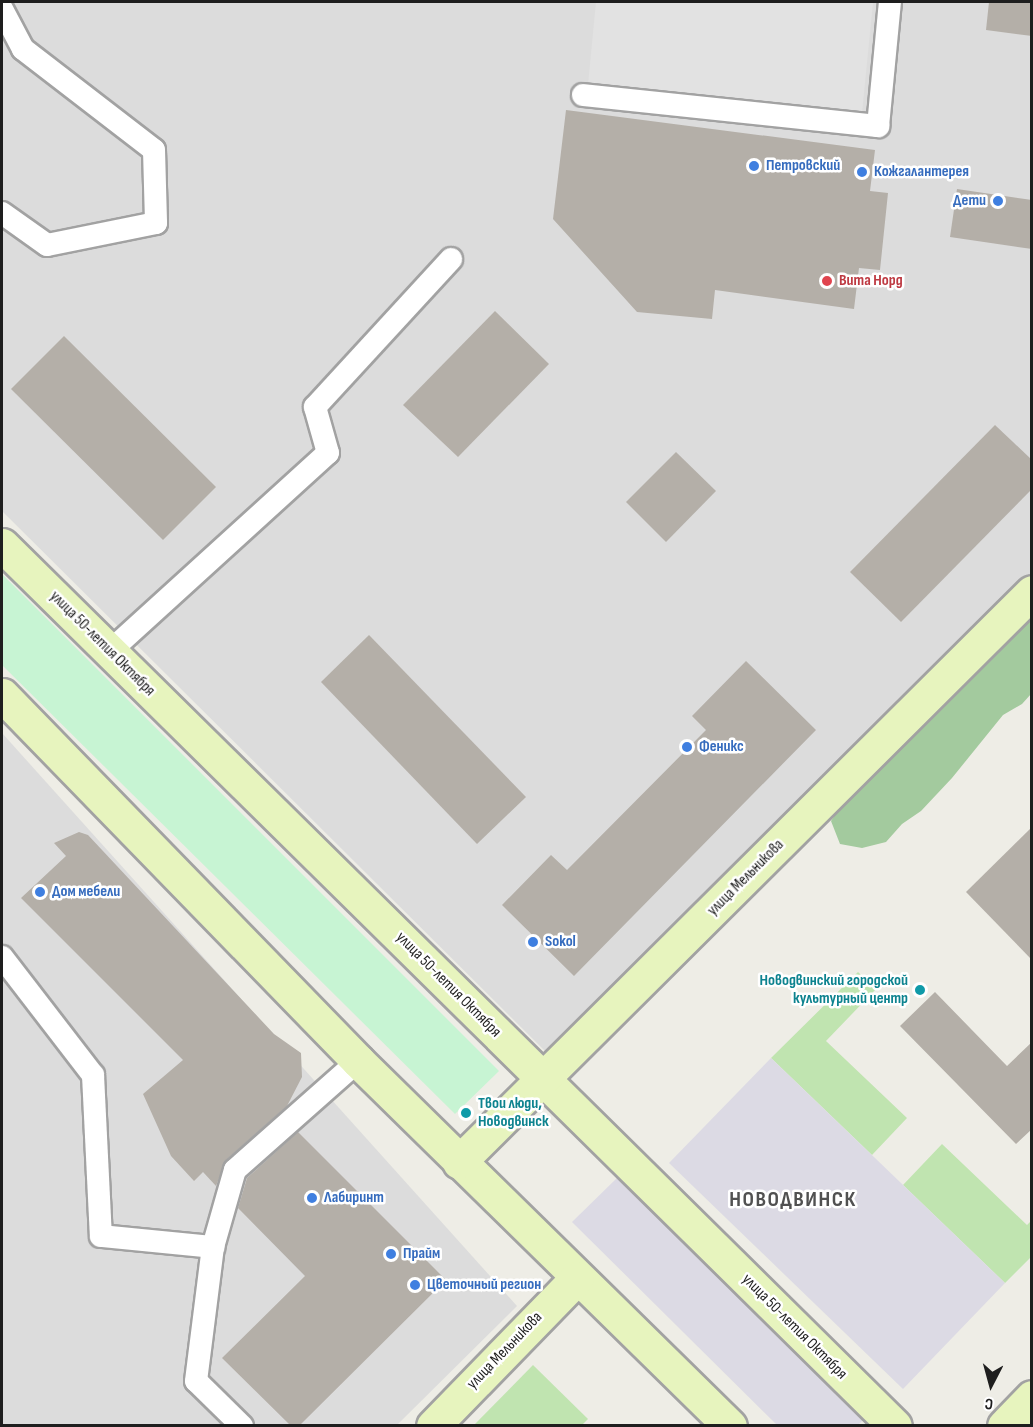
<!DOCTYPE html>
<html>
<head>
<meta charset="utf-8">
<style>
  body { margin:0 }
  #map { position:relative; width:1033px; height:1427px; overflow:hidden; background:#eeede6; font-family:"Sofia Sans Condensed",sans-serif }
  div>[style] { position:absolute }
  .residential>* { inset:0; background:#dcdcdc }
  .grass>* { inset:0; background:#c0e4b0 }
  .forest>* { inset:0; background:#a3ca9e }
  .park>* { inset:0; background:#c7f4d3 }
  .parking>* { inset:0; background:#e2e2e2 }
  .plaza>* { inset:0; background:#dcdae4 }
  .building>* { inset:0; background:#b4afa8 }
  .roads { filter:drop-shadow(2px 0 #a2a2a2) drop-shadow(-2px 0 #a2a2a2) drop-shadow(0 2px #a2a2a2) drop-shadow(0 -2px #a2a2a2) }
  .lane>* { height:22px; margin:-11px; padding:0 11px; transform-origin:11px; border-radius:11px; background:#fff }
  .secondary>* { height:33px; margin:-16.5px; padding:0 16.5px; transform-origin:16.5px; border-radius:16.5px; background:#e7f4be }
  .dots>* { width:16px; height:16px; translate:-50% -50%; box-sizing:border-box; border:3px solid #fff; border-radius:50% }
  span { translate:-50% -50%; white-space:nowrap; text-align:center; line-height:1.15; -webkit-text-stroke:5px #fff; paint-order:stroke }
  .shop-label { font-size:16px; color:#366cbe; font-weight:700 }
  .left { translate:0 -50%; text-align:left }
  .right { translate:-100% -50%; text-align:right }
  .health-label { font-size:16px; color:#be3a42; font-weight:700 }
  .street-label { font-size:16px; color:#1e1e1e }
  .culture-label { font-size:16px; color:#0d838f; font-weight:700 }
  .district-label { font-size:22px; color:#515151; font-weight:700; letter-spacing:1.5px }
  .frame { position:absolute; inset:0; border:3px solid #1e1e1e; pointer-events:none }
  .north { position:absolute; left:961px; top:1355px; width:60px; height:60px; -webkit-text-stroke:4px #fff; paint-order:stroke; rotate:186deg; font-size:16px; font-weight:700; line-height:24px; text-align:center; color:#1e1e1e }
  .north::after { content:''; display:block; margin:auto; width:21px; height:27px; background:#1e1e1e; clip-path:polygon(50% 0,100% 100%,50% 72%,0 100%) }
</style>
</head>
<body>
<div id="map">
  <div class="residential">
    <div style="clip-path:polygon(2px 2px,1031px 2px,1031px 573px,549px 1055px,2px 511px)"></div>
    <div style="clip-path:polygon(2px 733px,517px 1306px,397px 1425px,2px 1425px)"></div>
  </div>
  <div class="grass">
    <div style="clip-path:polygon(858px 972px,876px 989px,826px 1041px,907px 1118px,872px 1155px,771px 1058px)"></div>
    <div style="clip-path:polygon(942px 1144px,1027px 1225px,1031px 1221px,1031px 1257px,1005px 1283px,903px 1185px)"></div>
    <div style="clip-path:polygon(533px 1365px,588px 1419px,582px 1425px,474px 1425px)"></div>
  </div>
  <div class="forest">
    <div style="clip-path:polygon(1031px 616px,1031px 694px,1022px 704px,1003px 715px,952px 778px,921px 811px,902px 824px,886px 842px,862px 848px,840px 844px,831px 821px,855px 785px,950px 694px,983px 668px,1010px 635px)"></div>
  </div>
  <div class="park">
    <div style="clip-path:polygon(2px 574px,499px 1071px,455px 1114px,2px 665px)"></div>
  </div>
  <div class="parking">
    <div style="clip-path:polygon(596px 2px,873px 2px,862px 113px,588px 85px)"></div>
  </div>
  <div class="plaza">
    <div style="clip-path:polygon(771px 1058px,1005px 1283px,903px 1389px,669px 1163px)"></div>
    <div style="clip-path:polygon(618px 1177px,863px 1420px,858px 1425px,777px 1425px,572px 1222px)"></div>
  </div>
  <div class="building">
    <div style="clip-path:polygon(989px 2px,1032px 2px,1032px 36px,986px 30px)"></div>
    <div style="clip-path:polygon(566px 110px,875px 150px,870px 191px,888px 193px,880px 270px,859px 268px,854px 309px,715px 290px,712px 319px,637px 312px,553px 219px)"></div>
    <div style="clip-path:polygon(957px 189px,1032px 200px,1032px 249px,950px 237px)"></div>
    <div style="clip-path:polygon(495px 311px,549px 364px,458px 457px,403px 405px)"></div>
    <div style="clip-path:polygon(64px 336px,216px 487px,163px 540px,11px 389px)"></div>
    <div style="clip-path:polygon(995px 425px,1032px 460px,1032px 489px,901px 622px,850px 572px)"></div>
    <div style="clip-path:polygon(676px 452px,716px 491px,666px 542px,626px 502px)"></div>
    <div style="clip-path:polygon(369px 635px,526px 797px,477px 844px,321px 682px)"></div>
    <div style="clip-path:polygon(746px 661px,816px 730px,574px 976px,502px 905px,551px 855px,567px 870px,706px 730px,692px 716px)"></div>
    <div style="clip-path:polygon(1032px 827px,1032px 960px,966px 892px)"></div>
    <div style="clip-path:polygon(79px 832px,88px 835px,274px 1034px,301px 1053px,302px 1077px,287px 1106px,226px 1160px,216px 1186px,203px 1172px,194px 1181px,171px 1156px,143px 1094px,183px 1060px,21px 898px,66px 856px,54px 843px)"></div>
    <div style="clip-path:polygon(935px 992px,1007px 1066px,1032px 1042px,1032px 1129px,1016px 1144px,900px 1026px)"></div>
    <div style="clip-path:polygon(298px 1132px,446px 1280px,300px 1425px,290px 1425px,222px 1358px,305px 1276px,238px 1208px,247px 1178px)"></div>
  </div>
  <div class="roads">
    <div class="lane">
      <div style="left:2px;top:9px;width:45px;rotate:62.3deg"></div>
      <div style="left:23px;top:49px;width:165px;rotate:37.6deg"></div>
      <div style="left:154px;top:150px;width:73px;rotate:88.4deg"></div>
      <div style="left:156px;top:223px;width:111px;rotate:168.6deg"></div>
      <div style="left:47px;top:245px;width:55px;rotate:-144.6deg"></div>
      <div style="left:583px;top:95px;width:297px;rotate:6deg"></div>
      <div style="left:878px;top:126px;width:125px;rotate:-84.5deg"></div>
      <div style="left:109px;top:652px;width:296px;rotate:-42.3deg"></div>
      <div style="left:328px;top:453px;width:48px;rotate:-105.8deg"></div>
      <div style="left:315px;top:407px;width:201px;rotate:-47.4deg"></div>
      <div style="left:2px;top:957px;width:149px;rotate:52.4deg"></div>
      <div style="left:93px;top:1075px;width:161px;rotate:87.2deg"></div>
      <div style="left:101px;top:1236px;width:113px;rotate:5.6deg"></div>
      <div style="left:242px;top:1426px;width:64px;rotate:-135.6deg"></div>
      <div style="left:196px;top:1381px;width:135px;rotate:-82.8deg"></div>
      <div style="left:213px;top:1247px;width:80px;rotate:-74.1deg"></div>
      <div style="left:235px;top:1170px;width:164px;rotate:-41.5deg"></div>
    </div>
    <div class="secondary">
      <div style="left:2px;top:545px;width:1254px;rotate:44.61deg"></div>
      <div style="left:2px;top:695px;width:511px;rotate:45.79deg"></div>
      <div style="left:358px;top:1061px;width:521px;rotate:44.46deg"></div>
      <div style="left:459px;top:1162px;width:808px;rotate:-44.85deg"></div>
      <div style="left:433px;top:1426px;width:206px;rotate:-45.8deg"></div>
      <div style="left:1004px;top:1426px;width:40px;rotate:-46deg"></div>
    </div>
  </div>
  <div class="dots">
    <div style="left:754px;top:166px;background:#3f7fe0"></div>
    <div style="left:862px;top:172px;background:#3f7fe0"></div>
    <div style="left:998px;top:201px;background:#3f7fe0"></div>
    <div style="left:827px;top:281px;background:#e0444e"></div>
    <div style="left:687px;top:747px;background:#3f7fe0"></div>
    <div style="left:40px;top:892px;background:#3f7fe0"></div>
    <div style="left:533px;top:942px;background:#3f7fe0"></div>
    <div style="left:920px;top:990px;background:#0f9aa8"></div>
    <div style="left:466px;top:1113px;background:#0f9aa8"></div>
    <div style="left:312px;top:1198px;background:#3f7fe0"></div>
    <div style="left:391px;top:1254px;background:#3f7fe0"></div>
    <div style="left:415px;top:1285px;background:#3f7fe0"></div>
  </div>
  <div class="shop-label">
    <span class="left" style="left:766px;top:166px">Петровский</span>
    <span class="left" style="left:874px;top:172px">Кожгалантерея</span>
    <span class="right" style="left:986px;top:201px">Дети</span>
    <span class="left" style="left:699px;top:747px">Феникс</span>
    <span class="left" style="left:52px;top:892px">Дом мебели</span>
    <span class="left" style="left:545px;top:942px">Sokol</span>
    <span class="left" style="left:324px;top:1198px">Лабиринт</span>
    <span class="left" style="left:403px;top:1254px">Прайм</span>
    <span class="left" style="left:427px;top:1285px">Цветочный регион</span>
  </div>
  <div class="health-label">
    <span class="left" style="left:839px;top:281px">Вита Норд</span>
  </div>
  <div class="street-label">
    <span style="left:102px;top:644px;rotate:45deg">улица 50-летия Октября</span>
    <span style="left:746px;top:878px;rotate:-45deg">улица Мельникова</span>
    <span style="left:448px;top:985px;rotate:45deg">улица 50-летия Октября</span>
    <span style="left:794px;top:1327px;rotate:45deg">улица 50-летия Октября</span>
    <span style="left:505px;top:1351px;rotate:-46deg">улица Мельникова</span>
  </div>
  <div class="culture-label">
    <span class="right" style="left:908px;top:990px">Новодвинский городской<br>культурный центр</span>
    <span class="left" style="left:478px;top:1113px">Твои люди,<br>Новодвинск</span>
  </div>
  <div class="district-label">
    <span style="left:793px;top:1200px">НОВОДВИНСК</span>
  </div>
  <div class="frame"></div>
  <div class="north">С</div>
</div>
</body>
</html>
